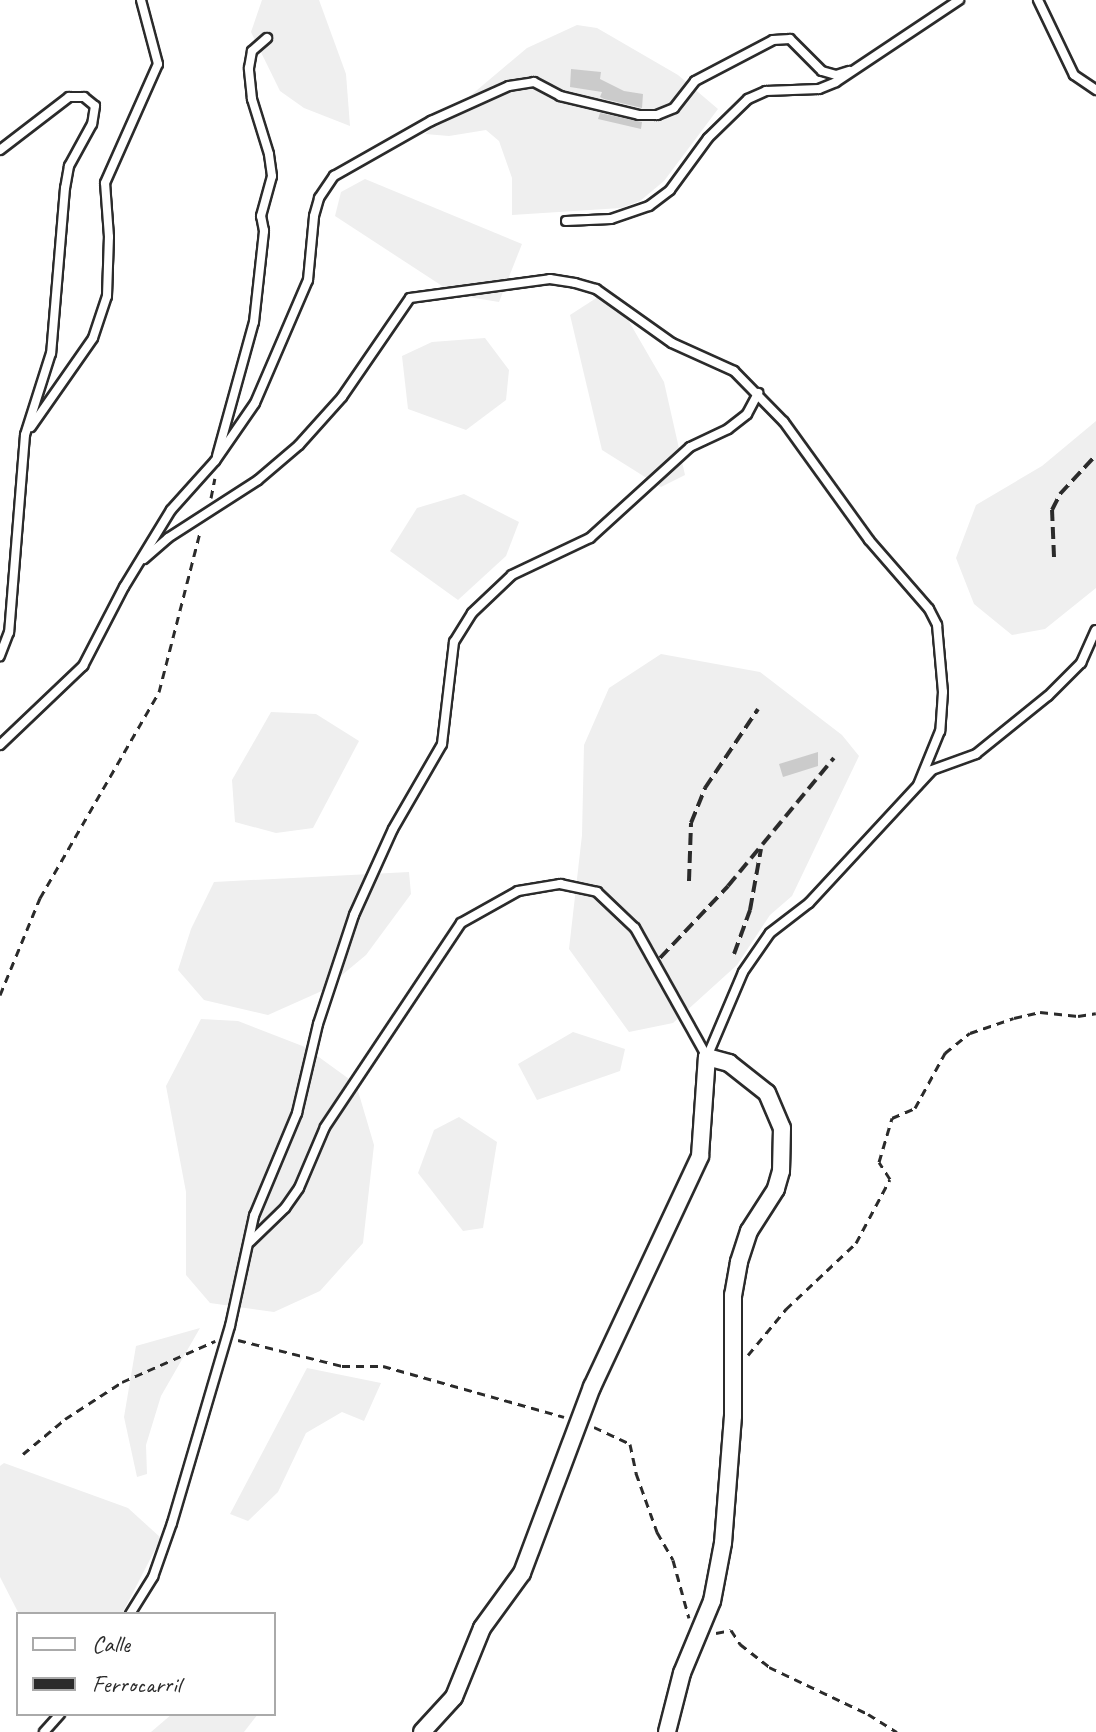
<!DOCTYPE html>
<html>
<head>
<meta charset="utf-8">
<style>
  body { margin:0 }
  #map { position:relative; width:1096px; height:1732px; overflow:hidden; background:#fff; font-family:Caveat,sans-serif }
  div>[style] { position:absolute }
  .built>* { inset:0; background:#efefef }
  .building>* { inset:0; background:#cbcbcb }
  .path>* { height:3px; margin-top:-1.5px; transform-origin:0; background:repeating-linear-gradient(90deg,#2b2b2b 0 8px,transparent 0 14px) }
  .roads { filter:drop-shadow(2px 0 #2b2b2b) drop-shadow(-2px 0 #2b2b2b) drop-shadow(0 2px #2b2b2b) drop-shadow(0 -2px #2b2b2b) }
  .service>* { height:8px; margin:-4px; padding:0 4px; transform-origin:4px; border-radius:4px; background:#fff }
  .minor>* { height:16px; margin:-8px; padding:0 8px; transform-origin:8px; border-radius:8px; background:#fff }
  .rail>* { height:4px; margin-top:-2px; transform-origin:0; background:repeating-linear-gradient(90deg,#2b2b2b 0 12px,transparent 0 18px) }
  span { translate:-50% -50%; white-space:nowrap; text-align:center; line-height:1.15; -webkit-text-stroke:7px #fff; paint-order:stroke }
  .legend { position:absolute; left:16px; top:1612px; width:260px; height:104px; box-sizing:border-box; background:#fff; border:2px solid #aaa; margin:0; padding:10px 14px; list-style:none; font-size:24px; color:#2b2b2b }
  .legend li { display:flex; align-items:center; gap:16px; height:40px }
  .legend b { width:40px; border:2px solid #aaa }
</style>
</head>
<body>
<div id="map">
  <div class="built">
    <div style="clip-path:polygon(262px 0,319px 0,346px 74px,350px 126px,304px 108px,280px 91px,251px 32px)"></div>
    <div style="clip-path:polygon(577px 25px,597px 28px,678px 75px,718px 109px,664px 181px,640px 201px,621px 208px,512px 215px,512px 178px,499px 141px,486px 130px,449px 136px,425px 134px,527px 48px)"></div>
    <div style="clip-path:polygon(365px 179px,522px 244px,499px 302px,456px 295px,335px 216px,341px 192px)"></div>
    <div style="clip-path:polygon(601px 295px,620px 306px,664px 382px,685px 475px,661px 487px,602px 450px,570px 315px)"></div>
    <div style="clip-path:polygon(485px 338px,509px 370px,506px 400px,466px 430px,408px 409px,402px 356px,432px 342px)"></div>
    <div style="clip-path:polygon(1096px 421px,1096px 588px,1045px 629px,1012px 635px,974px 604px,956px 558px,976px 505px,1042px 466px)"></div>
    <div style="clip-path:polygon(464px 494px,519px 522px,506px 556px,458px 600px,390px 551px,417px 508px)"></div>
    <div style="clip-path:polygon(661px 654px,760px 672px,842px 735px,859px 756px,792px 896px,770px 915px,737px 965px,673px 1023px,629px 1032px,569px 949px,582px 835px,584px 745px,609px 688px)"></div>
    <div style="clip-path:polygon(271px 712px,316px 714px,359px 741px,313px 828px,276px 833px,235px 822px,232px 780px)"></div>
    <div style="clip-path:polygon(409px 872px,411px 894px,366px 955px,324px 990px,268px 1015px,204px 1000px,178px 970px,191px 929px,214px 882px)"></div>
    <div style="clip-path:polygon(201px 1019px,238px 1021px,305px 1047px,356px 1084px,374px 1145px,363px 1243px,320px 1291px,274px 1312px,210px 1303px,186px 1275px,186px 1192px,166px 1086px)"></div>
    <div style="clip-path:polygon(573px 1032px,625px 1049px,620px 1071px,537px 1100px,518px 1064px)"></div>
    <div style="clip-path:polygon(459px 1117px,497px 1142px,483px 1228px,463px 1231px,418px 1173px,434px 1130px)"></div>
    <div style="clip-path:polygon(200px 1328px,161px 1396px,146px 1445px,147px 1474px,137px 1477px,124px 1417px,136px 1346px)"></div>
    <div style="clip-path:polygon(307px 1368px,381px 1383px,364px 1421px,342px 1412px,306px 1433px,278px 1492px,248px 1521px,230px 1514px)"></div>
    <div style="clip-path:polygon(4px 1463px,128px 1508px,161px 1538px,122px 1614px,19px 1614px,0 1577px,0 1466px)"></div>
    <div style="clip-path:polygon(172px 1714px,258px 1714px,244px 1732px,151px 1732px)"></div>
  </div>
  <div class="building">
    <div style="clip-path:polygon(571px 69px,601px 72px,600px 79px,624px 91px,643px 94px,642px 108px,604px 99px,600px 97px,602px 92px,570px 87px)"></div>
    <div style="clip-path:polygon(600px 113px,642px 122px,641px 129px,598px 119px)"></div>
    <div style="clip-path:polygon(818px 752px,818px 766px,783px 777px,779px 764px)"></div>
  </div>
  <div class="path">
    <div style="left:211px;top:498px;width:20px;rotate:-79deg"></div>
    <div style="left:0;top:995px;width:105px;rotate:-67.6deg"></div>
    <div style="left:40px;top:898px;width:238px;rotate:-60deg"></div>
    <div style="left:159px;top:692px;width:165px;rotate:-75.6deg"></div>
    <div style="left:238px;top:1340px;width:107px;rotate:14deg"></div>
    <div style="left:342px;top:1366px;width:41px"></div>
    <div style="left:383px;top:1366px;width:188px;rotate:15.7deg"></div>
    <div style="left:748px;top:1355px;width:60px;rotate:-50.4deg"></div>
    <div style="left:786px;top:1309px;width:96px;rotate:-43.3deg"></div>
    <div style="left:856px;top:1243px;width:72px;rotate:-62deg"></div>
    <div style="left:890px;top:1179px;width:20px;rotate:-123deg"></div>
    <div style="left:879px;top:1162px;width:46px;rotate:-73.5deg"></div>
    <div style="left:892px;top:1118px;width:25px;rotate:-23deg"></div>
    <div style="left:915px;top:1108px;width:63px;rotate:-61.4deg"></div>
    <div style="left:945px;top:1053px;width:32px;rotate:-39deg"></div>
    <div style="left:970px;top:1033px;width:46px;rotate:-18.8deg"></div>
    <div style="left:1014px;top:1018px;width:27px;rotate:-13deg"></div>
    <div style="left:1040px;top:1012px;width:38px;rotate:6deg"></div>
    <div style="left:1078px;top:1016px;width:18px;rotate:-9deg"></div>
    <div style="left:594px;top:1427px;width:40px;rotate:25deg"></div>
    <div style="left:630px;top:1444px;width:30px;rotate:78deg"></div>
    <div style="left:636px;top:1473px;width:63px;rotate:70.4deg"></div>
    <div style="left:657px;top:1532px;width:32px;rotate:60deg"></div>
    <div style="left:673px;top:1560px;width:60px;rotate:74.6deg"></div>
    <div style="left:23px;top:1454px;width:55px;rotate:-39.8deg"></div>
    <div style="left:65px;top:1419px;width:68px;rotate:-33deg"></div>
    <div style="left:122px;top:1382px;width:102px;rotate:-23.8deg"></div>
    <div style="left:716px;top:1633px;width:15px;rotate:-11deg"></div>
    <div style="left:731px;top:1630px;width:17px;rotate:57deg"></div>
    <div style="left:740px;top:1644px;width:37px;rotate:38deg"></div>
    <div style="left:769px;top:1667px;width:110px;rotate:25.4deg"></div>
    <div style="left:868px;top:1714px;width:34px;rotate:32deg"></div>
  </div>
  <div class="roads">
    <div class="service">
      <div style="left:1038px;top:0;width:83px;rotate:64.4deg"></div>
      <div style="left:1074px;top:75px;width:27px;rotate:34deg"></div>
      <div style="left:0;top:150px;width:87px;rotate:-37.5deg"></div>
      <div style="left:69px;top:97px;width:15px"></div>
      <div style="left:84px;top:97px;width:14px;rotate:39deg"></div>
      <div style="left:95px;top:106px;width:18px;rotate:99deg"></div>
      <div style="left:92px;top:124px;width:48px;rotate:118.7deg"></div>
      <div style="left:69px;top:166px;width:22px;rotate:100deg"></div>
      <div style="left:65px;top:188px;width:166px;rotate:94.8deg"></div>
      <div style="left:51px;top:353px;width:86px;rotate:107.6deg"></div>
      <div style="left:25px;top:435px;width:198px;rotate:94.6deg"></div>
      <div style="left:9px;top:632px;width:26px;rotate:111deg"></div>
      <div style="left:566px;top:221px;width:45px;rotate:-2.5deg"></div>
      <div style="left:611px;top:219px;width:40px;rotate:-18.9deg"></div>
      <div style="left:649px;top:206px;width:26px;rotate:-37deg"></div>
      <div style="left:670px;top:190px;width:64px;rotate:-53.8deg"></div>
      <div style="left:708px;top:138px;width:56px;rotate:-44.3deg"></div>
      <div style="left:748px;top:99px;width:20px;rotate:-24deg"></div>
      <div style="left:766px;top:91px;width:53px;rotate:-2.2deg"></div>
      <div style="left:819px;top:89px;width:18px;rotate:-22deg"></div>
      <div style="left:836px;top:82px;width:148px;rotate:-33.7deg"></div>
      <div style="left:31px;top:427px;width:108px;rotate:-55.1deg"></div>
      <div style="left:93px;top:338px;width:44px;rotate:-71.6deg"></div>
      <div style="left:107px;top:296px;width:59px;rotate:-88.1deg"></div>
      <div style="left:109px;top:237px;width:54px;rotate:-94.2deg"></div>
      <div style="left:105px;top:183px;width:130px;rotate:-66deg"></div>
      <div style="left:158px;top:64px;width:66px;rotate:-104.9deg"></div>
      <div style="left:217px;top:456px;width:139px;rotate:-74.6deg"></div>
      <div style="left:254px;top:322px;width:92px;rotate:-83.7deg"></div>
      <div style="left:264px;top:231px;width:15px;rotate:-101deg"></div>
      <div style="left:261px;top:216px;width:41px;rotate:-74.6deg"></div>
      <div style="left:272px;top:176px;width:22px;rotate:-98deg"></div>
      <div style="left:269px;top:154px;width:58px;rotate:-107.2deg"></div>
      <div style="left:252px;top:99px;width:31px;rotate:-96deg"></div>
      <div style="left:249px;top:68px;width:17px;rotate:-80deg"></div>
      <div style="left:252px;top:51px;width:20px;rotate:-41deg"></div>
      <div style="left:144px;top:559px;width:32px;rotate:-41deg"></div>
      <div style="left:168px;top:538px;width:107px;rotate:-32.8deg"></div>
      <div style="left:258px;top:480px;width:54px;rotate:-40.5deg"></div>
      <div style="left:299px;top:445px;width:64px;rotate:-48.1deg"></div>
      <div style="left:342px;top:397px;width:120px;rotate:-55.5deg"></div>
      <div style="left:410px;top:298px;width:141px;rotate:-7.7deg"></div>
      <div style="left:550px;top:279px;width:25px;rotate:9deg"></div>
      <div style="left:575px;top:283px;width:22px;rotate:16deg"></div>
      <div style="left:596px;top:289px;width:93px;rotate:35.4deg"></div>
      <div style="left:672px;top:343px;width:68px;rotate:24.3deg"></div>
      <div style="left:734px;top:371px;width:71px;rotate:45.6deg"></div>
      <div style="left:784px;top:422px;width:145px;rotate:54.2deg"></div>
      <div style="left:869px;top:540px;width:91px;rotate:49deg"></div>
      <div style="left:929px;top:609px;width:18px;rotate:63deg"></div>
      <div style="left:937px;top:625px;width:67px;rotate:84.9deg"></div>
      <div style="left:943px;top:692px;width:39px;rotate:94deg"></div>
      <div style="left:940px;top:731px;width:58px;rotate:112.2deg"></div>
      <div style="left:0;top:745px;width:115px;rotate:-43.6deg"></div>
      <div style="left:83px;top:666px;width:89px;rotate:-62.6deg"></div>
      <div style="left:124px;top:587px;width:90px;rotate:-58.6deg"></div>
      <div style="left:171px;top:510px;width:66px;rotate:-48.1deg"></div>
      <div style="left:215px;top:461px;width:70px;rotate:-55.4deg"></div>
      <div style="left:255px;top:403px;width:134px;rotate:-66.7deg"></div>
      <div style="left:308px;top:280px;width:64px;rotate:-84.6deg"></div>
      <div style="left:314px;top:216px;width:19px;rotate:-74deg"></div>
      <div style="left:319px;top:198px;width:27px;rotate:-56deg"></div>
      <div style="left:334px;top:176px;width:112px;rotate:-29.6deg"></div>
      <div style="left:431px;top:121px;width:85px;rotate:-24.2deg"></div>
      <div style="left:509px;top:86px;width:25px;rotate:-9deg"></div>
      <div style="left:534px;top:82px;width:30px;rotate:28deg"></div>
      <div style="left:560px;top:96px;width:81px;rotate:13.5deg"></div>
      <div style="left:639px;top:115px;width:18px"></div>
      <div style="left:657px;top:115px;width:18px;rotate:-22deg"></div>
      <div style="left:674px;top:108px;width:34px;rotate:-52deg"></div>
      <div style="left:695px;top:81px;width:88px;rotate:-27.7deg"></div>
      <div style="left:773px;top:40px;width:17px;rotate:-3deg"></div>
      <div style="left:790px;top:39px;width:45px;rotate:45deg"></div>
      <div style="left:822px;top:71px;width:15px;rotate:16deg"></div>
      <div style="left:836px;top:75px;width:14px;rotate:-17deg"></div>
      <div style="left:707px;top:1057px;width:92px;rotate:-67deg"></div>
      <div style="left:743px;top:972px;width:47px;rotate:-55.3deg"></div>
      <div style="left:770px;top:933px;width:49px;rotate:-37.6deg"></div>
      <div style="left:809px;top:903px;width:181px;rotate:-47.2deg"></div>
      <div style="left:932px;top:770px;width:47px;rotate:-20deg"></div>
      <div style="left:976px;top:754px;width:92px;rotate:-38.9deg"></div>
      <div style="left:1048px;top:696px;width:47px;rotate:-45deg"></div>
      <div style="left:1081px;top:663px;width:36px;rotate:-66deg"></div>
      <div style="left:250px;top:1242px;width:49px;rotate:-44.2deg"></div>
      <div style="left:285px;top:1208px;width:24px;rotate:-55deg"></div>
      <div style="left:299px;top:1188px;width:66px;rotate:-66.9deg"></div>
      <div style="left:325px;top:1127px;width:245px;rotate:-56.3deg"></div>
      <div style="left:461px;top:923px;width:65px;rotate:-29.3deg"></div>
      <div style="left:518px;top:891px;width:43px;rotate:-9.5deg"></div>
      <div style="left:560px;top:884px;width:38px;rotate:12deg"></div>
      <div style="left:597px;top:892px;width:52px;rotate:43.5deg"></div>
      <div style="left:635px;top:928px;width:148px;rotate:60.8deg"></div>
      <div style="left:130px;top:1614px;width:44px;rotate:-58.1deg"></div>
      <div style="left:153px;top:1577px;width:57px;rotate:-70.6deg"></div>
      <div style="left:172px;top:1523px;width:205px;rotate:-73.6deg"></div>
      <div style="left:230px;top:1326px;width:113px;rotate:-77.7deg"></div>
      <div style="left:254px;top:1216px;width:112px;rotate:-67.3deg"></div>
      <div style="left:297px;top:1113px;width:91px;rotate:-76.7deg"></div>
      <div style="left:318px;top:1024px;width:115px;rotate:-71.7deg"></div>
      <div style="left:354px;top:915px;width:94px;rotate:-65.6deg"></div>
      <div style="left:393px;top:829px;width:98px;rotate:-60deg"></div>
      <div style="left:442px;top:744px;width:103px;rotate:-83.3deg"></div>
      <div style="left:454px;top:642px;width:34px;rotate:-58deg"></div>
      <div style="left:472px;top:613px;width:55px;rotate:-43.5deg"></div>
      <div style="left:512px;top:575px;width:86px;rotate:-25.4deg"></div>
      <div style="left:590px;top:538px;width:135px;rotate:-42.3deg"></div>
      <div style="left:690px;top:447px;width:42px;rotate:-25.3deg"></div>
      <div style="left:728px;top:429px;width:24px;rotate:-38deg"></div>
      <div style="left:747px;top:414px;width:24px;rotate:-62deg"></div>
      <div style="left:44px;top:1732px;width:24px;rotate:-48deg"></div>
    </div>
    <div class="minor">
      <div style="left:422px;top:1732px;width:47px;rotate:-47.6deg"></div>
      <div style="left:454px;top:1697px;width:74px;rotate:-67.9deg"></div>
      <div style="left:482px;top:1628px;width:68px;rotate:-54deg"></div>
      <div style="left:522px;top:1573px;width:199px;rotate:-69.4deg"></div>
      <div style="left:592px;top:1387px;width:255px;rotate:-64.9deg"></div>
      <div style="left:700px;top:1156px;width:99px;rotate:-86deg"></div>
      <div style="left:707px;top:1057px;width:23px;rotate:15deg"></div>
      <div style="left:729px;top:1063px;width:48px;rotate:38.3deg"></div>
      <div style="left:767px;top:1093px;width:38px;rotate:67deg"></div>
      <div style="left:782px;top:1128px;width:43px;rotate:91.3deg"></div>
      <div style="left:781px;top:1171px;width:19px;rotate:106deg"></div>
      <div style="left:776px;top:1189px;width:50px;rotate:122.7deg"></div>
      <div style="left:749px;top:1231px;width:33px;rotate:108deg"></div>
      <div style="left:739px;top:1262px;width:34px;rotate:100deg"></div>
      <div style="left:733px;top:1295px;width:121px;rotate:90deg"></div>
      <div style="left:733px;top:1416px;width:127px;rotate:94.5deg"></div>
      <div style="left:723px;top:1543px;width:59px;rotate:100.7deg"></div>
      <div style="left:712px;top:1601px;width:78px;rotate:112.6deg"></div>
      <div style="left:682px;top:1673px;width:61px;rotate:104.3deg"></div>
    </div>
  </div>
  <div class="rail">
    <div style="left:1054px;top:557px;width:47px;rotate:-92.4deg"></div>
    <div style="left:1052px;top:510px;width:18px;rotate:-63deg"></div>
    <div style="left:1060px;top:494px;width:53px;rotate:-47.3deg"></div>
    <div style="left:689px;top:881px;width:58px;rotate:-88deg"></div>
    <div style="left:691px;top:823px;width:38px;rotate:-68deg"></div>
    <div style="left:705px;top:788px;width:95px;rotate:-56.1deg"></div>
    <div style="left:734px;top:954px;width:47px;rotate:-70deg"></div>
    <div style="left:750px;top:910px;width:62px;rotate:-79.8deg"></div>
    <div style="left:660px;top:958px;width:99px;rotate:-46.6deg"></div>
    <div style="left:728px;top:886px;width:166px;rotate:-50.4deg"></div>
  </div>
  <ul class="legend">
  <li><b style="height:10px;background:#fff"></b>Calle</li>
  <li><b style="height:10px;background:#2b2b2b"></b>Ferrocarril</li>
  </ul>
</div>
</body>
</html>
